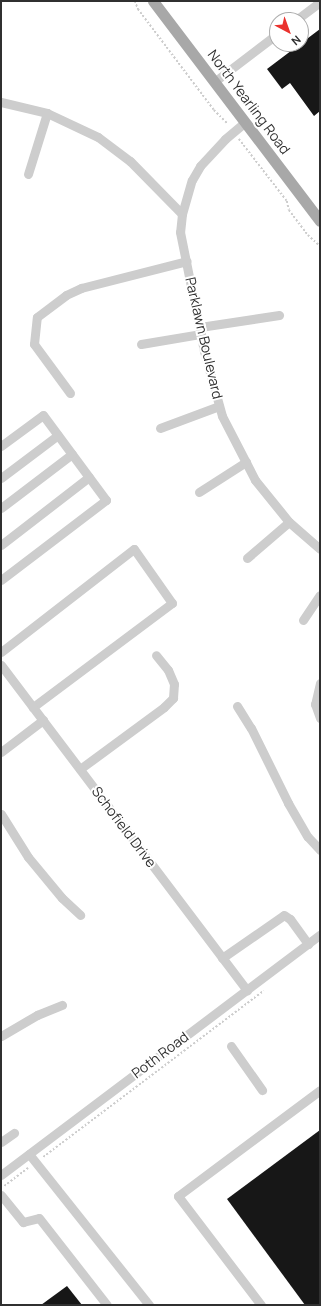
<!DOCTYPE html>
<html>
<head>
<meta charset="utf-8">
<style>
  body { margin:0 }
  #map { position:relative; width:321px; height:1306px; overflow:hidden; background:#fff; font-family:Manrope,sans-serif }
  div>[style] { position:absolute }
  .building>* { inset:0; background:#171717 }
  .path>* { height:1.5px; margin-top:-0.75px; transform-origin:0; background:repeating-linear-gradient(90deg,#cdcdcd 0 2px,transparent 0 4px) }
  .minor>* { height:9px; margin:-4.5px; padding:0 4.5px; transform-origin:4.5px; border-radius:4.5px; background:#cdcdcd }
  .major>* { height:11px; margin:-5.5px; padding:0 5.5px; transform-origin:5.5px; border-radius:5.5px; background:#a8a8a8 }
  span { translate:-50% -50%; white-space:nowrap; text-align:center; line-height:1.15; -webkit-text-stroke:4px #fff; paint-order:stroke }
  .street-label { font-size:14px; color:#303030 }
  .frame { position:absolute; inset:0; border:2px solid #303030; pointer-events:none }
  .north { position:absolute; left:269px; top:12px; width:40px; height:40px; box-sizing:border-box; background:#fff; border:1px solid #acacac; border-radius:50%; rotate:139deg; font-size:11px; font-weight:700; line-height:16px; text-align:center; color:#303030 }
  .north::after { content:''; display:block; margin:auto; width:14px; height:18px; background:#ea322e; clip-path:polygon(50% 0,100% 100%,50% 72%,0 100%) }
</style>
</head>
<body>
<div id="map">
  <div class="building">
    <div style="clip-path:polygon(320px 29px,320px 111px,314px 116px,290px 83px,282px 89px,267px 69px)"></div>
    <div style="clip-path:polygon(320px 1130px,320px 1305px,305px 1305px,227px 1199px)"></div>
    <div style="clip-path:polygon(67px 1286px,82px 1305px,41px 1305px)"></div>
  </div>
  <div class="path">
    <div style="left:135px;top:1px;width:9px;rotate:69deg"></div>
    <div style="left:138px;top:9px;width:126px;rotate:53deg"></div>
    <div style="left:214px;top:110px;width:20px;rotate:45deg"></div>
    <div style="left:239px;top:139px;width:78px;rotate:52.3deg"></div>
    <div style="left:287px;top:201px;width:9px;rotate:77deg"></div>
    <div style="left:289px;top:210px;width:31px;rotate:53deg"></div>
    <div style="left:308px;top:235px;width:16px;rotate:43deg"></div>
    <div style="left:43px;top:1157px;width:276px;rotate:-37deg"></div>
    <div style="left:4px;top:1186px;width:30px;rotate:-37deg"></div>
  </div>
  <div class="minor">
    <div style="left:296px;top:20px;width:30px;rotate:-37deg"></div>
    <div style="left:214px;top:82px;width:79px;rotate:-37.3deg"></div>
    <div style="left:1px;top:102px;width:47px;rotate:13.4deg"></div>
    <div style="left:47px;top:113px;width:56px;rotate:25.2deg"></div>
    <div style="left:98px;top:137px;width:40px;rotate:37deg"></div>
    <div style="left:130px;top:161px;width:74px;rotate:45.5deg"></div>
    <div style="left:182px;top:214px;width:18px;rotate:96deg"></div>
    <div style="left:180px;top:232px;width:121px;rotate:78.6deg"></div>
    <div style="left:204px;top:351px;width:67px;rotate:74.5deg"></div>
    <div style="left:222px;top:416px;width:72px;rotate:62.7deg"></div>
    <div style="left:255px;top:480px;width:54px;rotate:51deg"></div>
    <div style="left:289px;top:522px;width:41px;rotate:41.1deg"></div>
    <div style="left:28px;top:174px;width:64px;rotate:-72.7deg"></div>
    <div style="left:182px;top:214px;width:35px;rotate:-74deg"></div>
    <div style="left:192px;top:180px;width:16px;rotate:-60deg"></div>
    <div style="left:200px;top:166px;width:37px;rotate:-47deg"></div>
    <div style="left:225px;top:139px;width:26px;rotate:-40deg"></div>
    <div style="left:200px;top:327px;width:80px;rotate:-8.6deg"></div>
    <div style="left:141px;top:344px;width:61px;rotate:-9.5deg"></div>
    <div style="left:70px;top:393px;width:61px;rotate:-126.3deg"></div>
    <div style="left:34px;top:344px;width:27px;rotate:-84deg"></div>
    <div style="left:37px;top:317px;width:36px;rotate:-37deg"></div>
    <div style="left:66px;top:295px;width:17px;rotate:-25deg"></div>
    <div style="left:81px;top:288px;width:109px;rotate:-14.3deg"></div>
    <div style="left:160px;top:428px;width:63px;rotate:-20.4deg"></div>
    <div style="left:1px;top:446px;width:52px;rotate:-36.4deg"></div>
    <div style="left:43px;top:415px;width:106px;rotate:53.5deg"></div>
    <div style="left:106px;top:500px;width:132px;rotate:142.7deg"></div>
    <div style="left:1px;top:478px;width:71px;rotate:-37deg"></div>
    <div style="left:199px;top:492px;width:56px;rotate:-32.6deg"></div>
    <div style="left:1px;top:508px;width:89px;rotate:-37.3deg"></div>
    <div style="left:1px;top:545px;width:111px;rotate:-37.7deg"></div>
    <div style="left:247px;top:558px;width:55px;rotate:-40.6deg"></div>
    <div style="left:303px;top:620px;width:30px;rotate:-56deg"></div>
    <div style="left:1px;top:652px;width:168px;rotate:-37.8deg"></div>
    <div style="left:134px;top:549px;width:66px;rotate:54.9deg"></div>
    <div style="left:172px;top:603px;width:174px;rotate:143.2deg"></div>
    <div style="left:1px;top:665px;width:408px;rotate:52.9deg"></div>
    <div style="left:320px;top:683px;width:22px;rotate:103deg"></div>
    <div style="left:315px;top:704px;width:15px;rotate:70deg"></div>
    <div style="left:237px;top:706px;width:26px;rotate:58deg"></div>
    <div style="left:251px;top:728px;width:84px;rotate:63.7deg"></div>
    <div style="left:288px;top:803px;width:39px;rotate:60deg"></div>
    <div style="left:308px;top:837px;width:18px;rotate:47deg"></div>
    <div style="left:1px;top:752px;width:53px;rotate:-37.3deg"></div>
    <div style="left:80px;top:769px;width:104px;rotate:-36.4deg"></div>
    <div style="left:164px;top:707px;width:13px;rotate:-45deg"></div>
    <div style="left:173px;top:698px;width:14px;rotate:-86deg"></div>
    <div style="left:174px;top:684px;width:15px;rotate:-113deg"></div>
    <div style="left:168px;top:670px;width:19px;rotate:-129deg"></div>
    <div style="left:1px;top:814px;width:51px;rotate:57.9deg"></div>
    <div style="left:28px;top:857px;width:53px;rotate:50.3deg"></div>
    <div style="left:62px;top:898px;width:25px;rotate:43deg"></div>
    <div style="left:222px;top:958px;width:75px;rotate:-34.7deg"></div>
    <div style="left:284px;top:915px;width:7px;rotate:34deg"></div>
    <div style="left:290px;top:919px;width:31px;rotate:54deg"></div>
    <div style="left:1px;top:1036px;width:42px;rotate:-30.3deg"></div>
    <div style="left:37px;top:1015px;width:27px;rotate:-22deg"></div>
    <div style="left:231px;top:1046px;width:54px;rotate:54.8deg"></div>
    <div style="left:1px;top:1142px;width:16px;rotate:-35deg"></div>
    <div style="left:29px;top:1154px;width:193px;rotate:51.5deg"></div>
    <div style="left:1px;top:1175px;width:399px;rotate:-37deg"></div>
    <div style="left:1px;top:1195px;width:35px;rotate:51deg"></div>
    <div style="left:23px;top:1222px;width:16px;rotate:-14deg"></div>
    <div style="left:39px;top:1218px;width:110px;rotate:52deg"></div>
    <div style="left:261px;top:1305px;width:137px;rotate:-127.3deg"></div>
    <div style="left:178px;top:1196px;width:177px;rotate:-36.7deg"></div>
  </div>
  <div class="major">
    <div style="left:153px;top:1px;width:276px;rotate:52.8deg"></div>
  </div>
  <div class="street-label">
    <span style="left:249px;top:102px;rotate:53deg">North Yearling Road</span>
    <span style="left:204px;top:338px;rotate:77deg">Parklawn Boulevard</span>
    <span style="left:124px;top:827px;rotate:53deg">Schofield Drive</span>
    <span style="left:160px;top:1055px;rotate:-37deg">Poth Road</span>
  </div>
  <div class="frame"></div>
  <div class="north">N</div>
</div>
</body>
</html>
